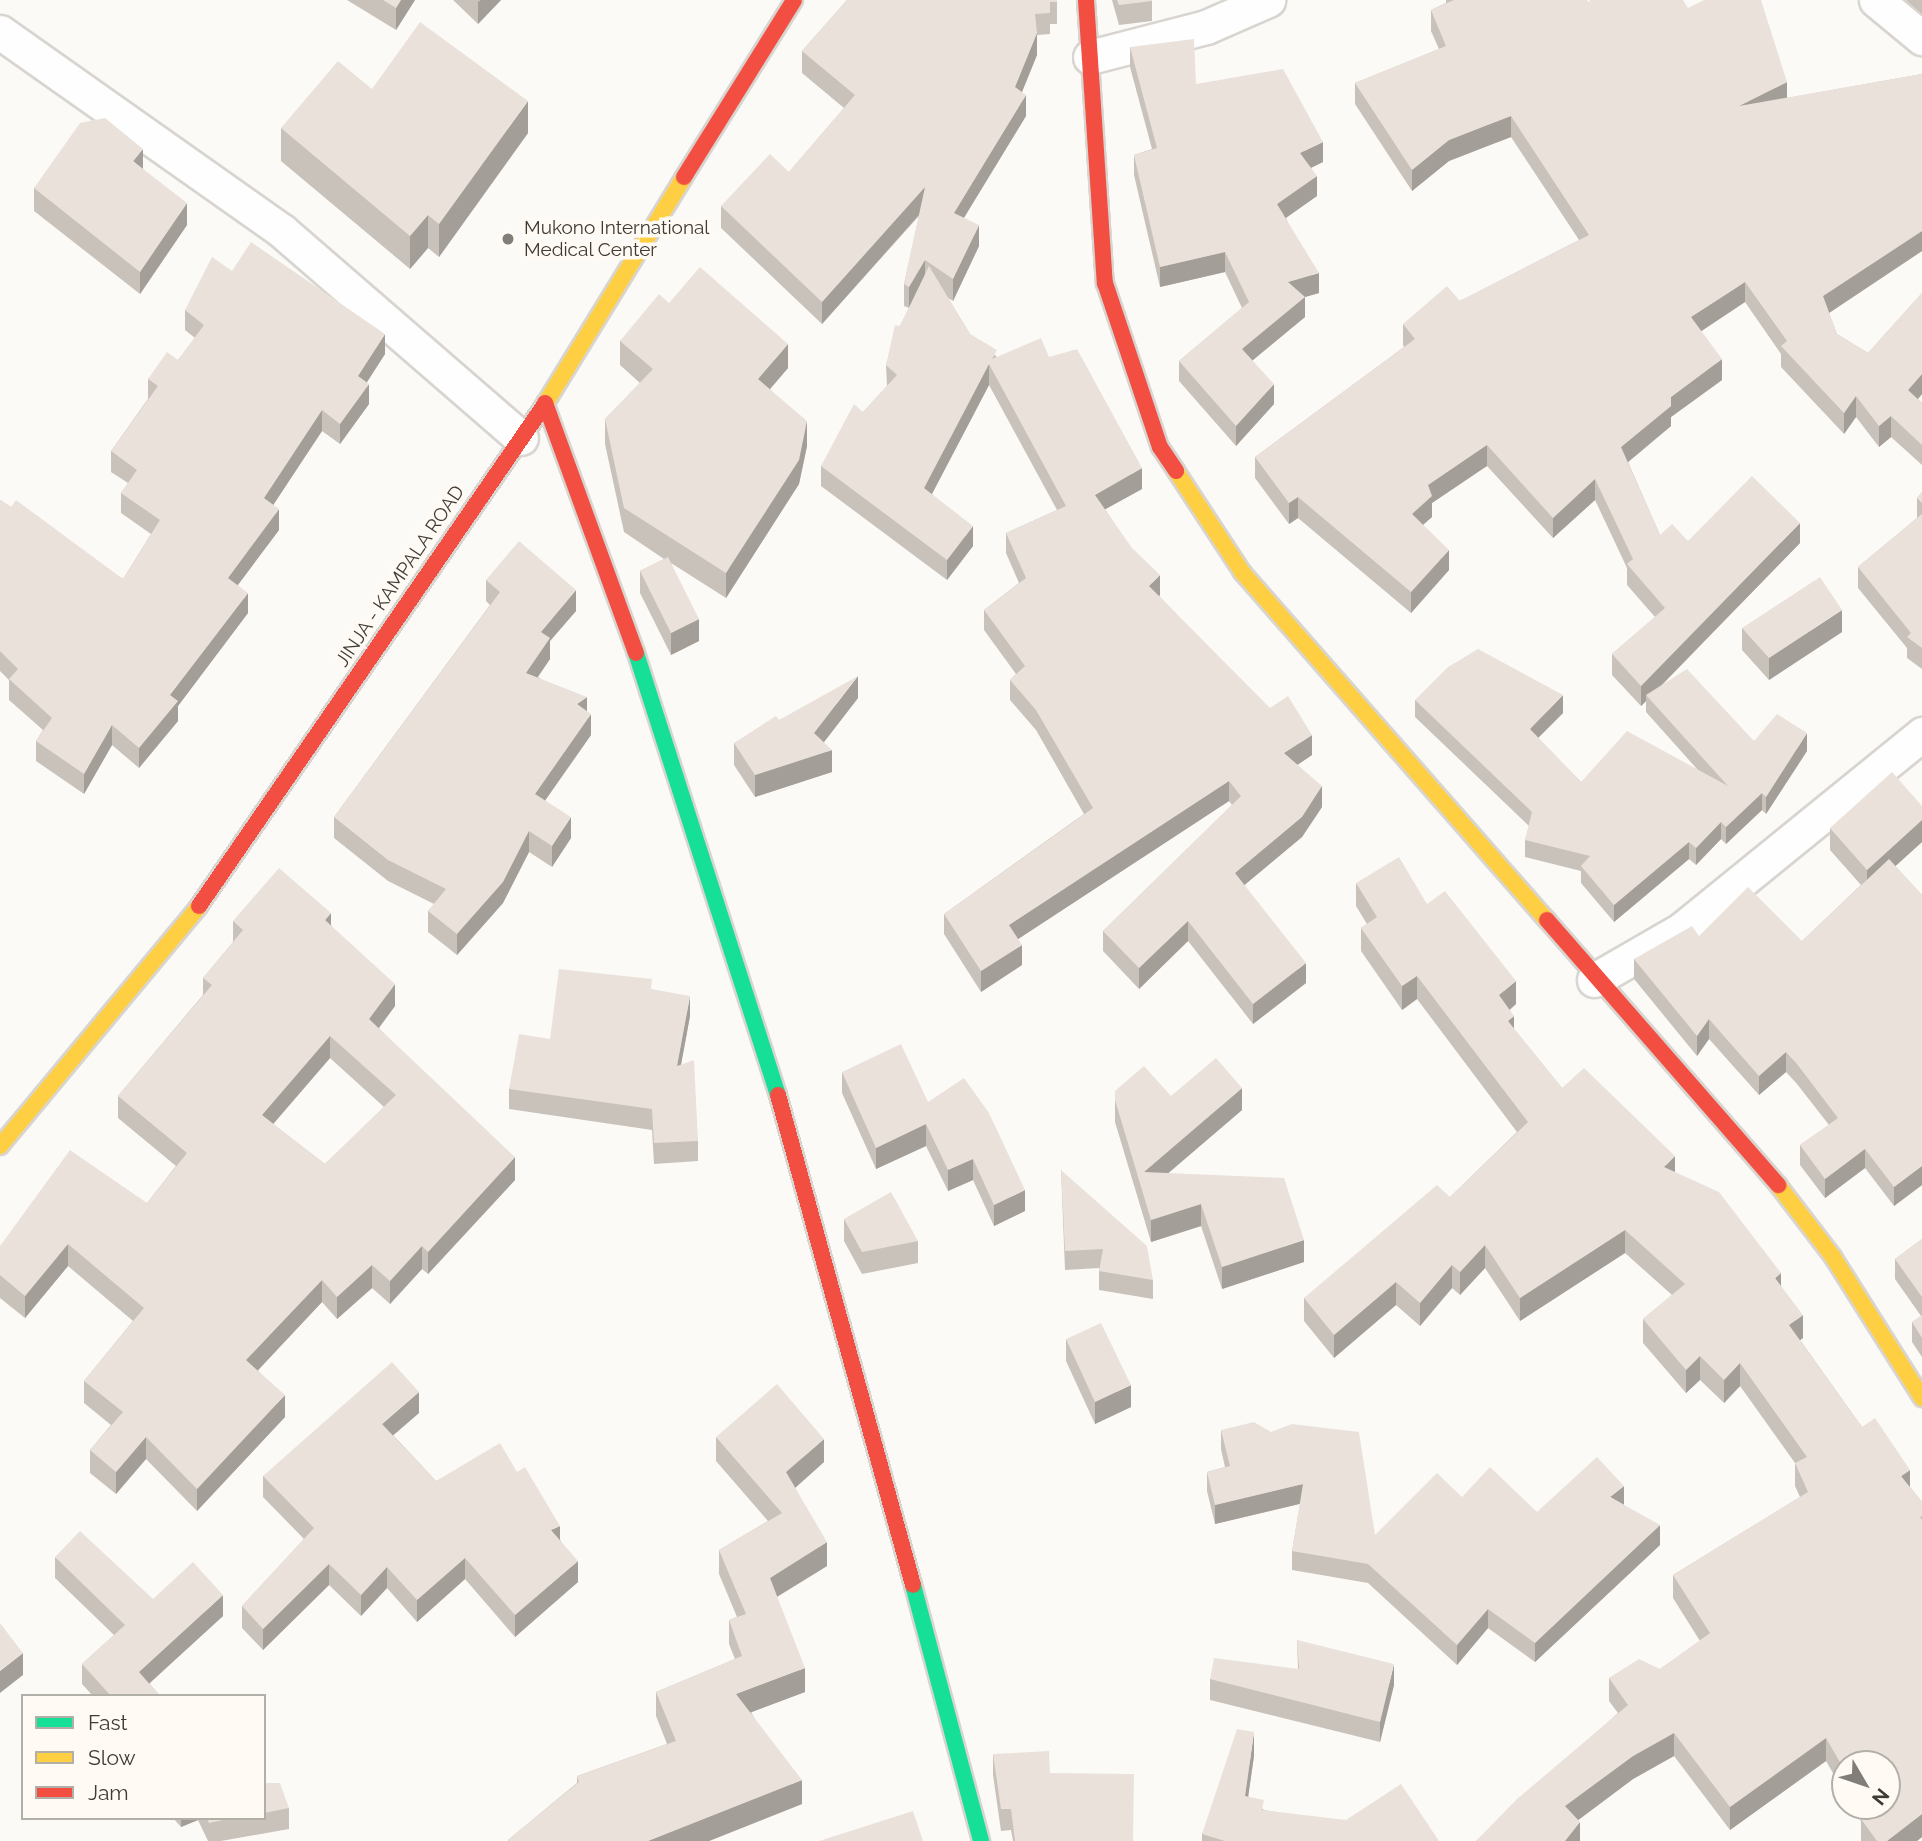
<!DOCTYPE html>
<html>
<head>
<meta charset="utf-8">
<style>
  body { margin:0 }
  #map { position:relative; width:1922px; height:1841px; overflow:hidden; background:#fcfaf7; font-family:Raleway,sans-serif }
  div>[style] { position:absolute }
  .roads { filter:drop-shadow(2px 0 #d8d5d0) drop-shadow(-2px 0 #d8d5d0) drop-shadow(0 2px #d8d5d0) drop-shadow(0 -2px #d8d5d0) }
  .street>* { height:33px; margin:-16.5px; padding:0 16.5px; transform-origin:16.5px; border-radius:16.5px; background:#fffefe }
  .fast>* { height:16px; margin:-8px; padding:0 8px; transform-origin:8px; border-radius:8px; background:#16e098 }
  .slow>* { height:16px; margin:-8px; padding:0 8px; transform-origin:8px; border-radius:8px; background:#ffcf43 }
  .jam>* { height:16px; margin:-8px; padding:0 8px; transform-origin:8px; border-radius:8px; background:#f24e42 }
  .wall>* { inset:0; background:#c9c2bb }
  .shaded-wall>* { inset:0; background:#a49e99 }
  .building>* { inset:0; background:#eae2da }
  .dots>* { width:19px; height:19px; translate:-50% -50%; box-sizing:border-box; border:4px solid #fffbf4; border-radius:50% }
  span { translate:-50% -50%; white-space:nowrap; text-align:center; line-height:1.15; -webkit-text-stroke:7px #fffbf4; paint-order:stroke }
  .poi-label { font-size:19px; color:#3f3c35 }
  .left { translate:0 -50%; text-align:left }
  .street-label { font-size:19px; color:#3f3c35 }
  .legend { position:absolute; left:21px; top:1694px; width:245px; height:126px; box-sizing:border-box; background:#fffbf4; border:2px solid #b2afa8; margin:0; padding:9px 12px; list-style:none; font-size:21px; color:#3f3c35 }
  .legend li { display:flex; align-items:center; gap:14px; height:35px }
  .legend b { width:35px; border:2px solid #b2afa8 }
  .north { position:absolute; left:1831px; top:1750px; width:70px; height:70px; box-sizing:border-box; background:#fffbf4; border:2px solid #b2afa8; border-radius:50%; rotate:129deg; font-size:19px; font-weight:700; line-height:28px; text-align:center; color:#3f3c35 }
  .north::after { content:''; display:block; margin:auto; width:24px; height:32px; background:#817e79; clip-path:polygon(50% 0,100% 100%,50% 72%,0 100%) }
</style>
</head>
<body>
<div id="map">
  <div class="roads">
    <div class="street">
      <div style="left:1876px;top:0;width:60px;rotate:39.6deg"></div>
      <div style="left:0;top:32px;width:345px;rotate:35.2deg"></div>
      <div style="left:282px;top:231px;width:316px;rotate:40.9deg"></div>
      <div style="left:1090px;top:57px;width:120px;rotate:-14.5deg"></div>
      <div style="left:1206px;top:27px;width:68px;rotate:-23.5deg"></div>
      <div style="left:1594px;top:980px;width:100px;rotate:-29.9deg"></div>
      <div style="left:1681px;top:930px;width:311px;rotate:-39.1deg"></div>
    </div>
    <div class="fast">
      <div style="left:636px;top:653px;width:464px;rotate:72.2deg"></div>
      <div style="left:913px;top:1585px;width:265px;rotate:75.1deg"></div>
    </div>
    <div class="slow">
      <div style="left:545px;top:404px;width:266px;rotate:-58.5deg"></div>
      <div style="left:1176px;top:471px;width:121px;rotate:56.8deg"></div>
      <div style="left:1242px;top:572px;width:463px;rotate:48.8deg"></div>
      <div style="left:0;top:1146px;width:312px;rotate:-50.3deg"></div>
      <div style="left:1778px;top:1185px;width:91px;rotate:52.6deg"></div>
      <div style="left:1833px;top:1257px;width:167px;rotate:57.7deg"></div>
    </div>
    <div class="jam">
      <div style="left:1086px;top:0;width:284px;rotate:86.2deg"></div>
      <div style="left:1105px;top:283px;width:173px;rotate:71.5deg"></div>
      <div style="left:1160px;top:447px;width:29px;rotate:56deg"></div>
      <div style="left:684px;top:177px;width:208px;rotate:-58.1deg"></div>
      <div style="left:545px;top:403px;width:266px;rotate:70deg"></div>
      <div style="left:199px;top:906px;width:610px;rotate:-55.42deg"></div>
      <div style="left:1547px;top:920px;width:352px;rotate:48.9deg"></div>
      <div style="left:778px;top:1095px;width:508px;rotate:74.6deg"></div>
    </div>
  </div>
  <div class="wall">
    <div style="clip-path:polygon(347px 0,415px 0,396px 30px)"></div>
    <div style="clip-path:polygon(453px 0,501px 0,478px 24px)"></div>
    <div style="clip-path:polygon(847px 0,1057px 2px,1057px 24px,1050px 24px,1050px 34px,1037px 35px,1037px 55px,1022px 92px,1026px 116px,964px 218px,979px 246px,953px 301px,948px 298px,970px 334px,997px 357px,1049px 357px,1142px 489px,1105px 509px,1160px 595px,1159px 596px,1312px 755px,1297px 765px,1322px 807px,1302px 837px,1244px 885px,1306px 983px,1253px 1024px,1188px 941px,1139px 989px,1103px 951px,1103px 931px,1232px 805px,1229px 801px,1018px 939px,1022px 965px,981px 992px,944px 934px,944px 914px,1084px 814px,1036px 730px,1010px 700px,1010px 680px,1016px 674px,984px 630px,984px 610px,1019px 583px,1006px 553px,1006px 533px,1057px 510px,989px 385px,932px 494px,973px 546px,947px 580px,821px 486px,821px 466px,863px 412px,887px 386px,886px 365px,900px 326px,909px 308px,904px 306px,904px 284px,919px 216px,822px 324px,721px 228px,721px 206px,789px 172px,844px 108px,802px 73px,802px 51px)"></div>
    <div style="clip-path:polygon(1112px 0,1152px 0,1152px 21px,1119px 25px)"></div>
    <div style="clip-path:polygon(1446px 0,1587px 0,1588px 3px,1688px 8px,1787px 98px,1922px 74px,1922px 251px,1829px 313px,1837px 334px,1868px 353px,1922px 293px,1922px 394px,1918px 399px,1922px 403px,1922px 465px,1891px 437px,1879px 447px,1856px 417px,1844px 434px,1781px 367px,1781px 354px,1745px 302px,1701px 331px,1722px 380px,1671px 417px,1671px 426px,1628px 462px,1660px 535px,1688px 541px,1800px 543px,1662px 685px,1754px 741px,1807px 751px,1766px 814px,1762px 810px,1726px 844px,1721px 839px,1696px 865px,1689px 859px,1614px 922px,1581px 883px,1581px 871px,1525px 857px,1525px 840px,1529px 826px,1415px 717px,1415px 700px,1563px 713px,1538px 738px,1581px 782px,1697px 769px,1646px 712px,1646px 701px,1641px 706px,1612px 675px,1612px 654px,1655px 617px,1627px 585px,1627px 568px,1595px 500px,1553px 538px,1487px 466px,1432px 503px,1432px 517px,1423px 525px,1449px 570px,1411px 613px,1298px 518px,1289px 524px,1255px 478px,1255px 457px,1404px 347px,1403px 345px,1403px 324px,1460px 301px,1579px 240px,1511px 137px,1449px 161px,1412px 191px,1355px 104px,1355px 83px,1439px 49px,1431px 31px,1431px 10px,1446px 3px)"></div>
    <div style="clip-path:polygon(1907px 0,1922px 0,1922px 14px,1907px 1px)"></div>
    <div style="clip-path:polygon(1130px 47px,1196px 84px,1323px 162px,1311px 168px,1317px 196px,1286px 218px,1319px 293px,1305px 297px,1305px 317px,1252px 361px,1274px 404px,1236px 446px,1179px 381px,1179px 361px,1242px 308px,1225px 272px,1160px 287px,1134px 175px,1134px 155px,1152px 149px,1130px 67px)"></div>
    <div style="clip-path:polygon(372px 89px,528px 133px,439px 257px,428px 248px,410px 269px,281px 161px,281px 128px)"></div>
    <div style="clip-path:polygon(143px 169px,187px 225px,140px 294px,34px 211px,34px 188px)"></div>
    <div style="clip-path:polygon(232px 271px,385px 354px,367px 382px,369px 404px,340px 444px,322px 431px,273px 505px,279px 530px,238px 585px,248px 613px,178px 706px,178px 721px,139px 768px,112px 745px,84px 794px,36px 761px,36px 741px,43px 730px,9px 700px,9px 680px,0 671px,0 500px,123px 579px,151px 534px,121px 513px,121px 493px,128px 483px,111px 472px,111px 451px,148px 399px,148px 379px,178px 360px,195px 338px,185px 330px,185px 310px)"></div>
    <div style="clip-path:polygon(669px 303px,788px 368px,770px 389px,807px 446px,799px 484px,726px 598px,671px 563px,699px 641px,671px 655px,640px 593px,640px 571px,664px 559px,624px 532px,605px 444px,605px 419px,640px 383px,620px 365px,620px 341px)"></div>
    <div style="clip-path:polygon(1922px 492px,1922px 669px,1907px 658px,1907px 648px,1858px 588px,1858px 567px,1917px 518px,1917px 498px)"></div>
    <div style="clip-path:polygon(486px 580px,576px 611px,550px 641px,550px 659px,538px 677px,587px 711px,591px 735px,545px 800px,571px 838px,552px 867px,529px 852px,503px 903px,457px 955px,428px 932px,428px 911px,434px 904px,388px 881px,334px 838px,334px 817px,490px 605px,486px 601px)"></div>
    <div style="clip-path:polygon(1742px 628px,1842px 632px,1769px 680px,1742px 650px)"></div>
    <div style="clip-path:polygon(858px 698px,824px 742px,832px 772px,755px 797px,734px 765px,734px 743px,779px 720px)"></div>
    <div style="clip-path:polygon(1922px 806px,1922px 842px,1895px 866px,1922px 895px,1922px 1185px,1894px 1206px,1865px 1168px,1825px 1198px,1800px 1165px,1800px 1145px,1829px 1125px,1797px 1084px,1786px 1072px,1759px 1095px,1709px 1039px,1697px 1056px,1634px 979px,1634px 959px,1699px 936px,1802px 941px,1861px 885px,1830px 850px,1830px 828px)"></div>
    <div style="clip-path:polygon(1356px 883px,1427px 904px,1516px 1004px,1510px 1010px,1514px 1029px,1562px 1088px,1675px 1172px,1781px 1286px,1803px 1338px,1800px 1340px,1862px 1427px,1922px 1502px,1922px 1837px,1917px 1841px,1861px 1841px,1861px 1821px,1852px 1806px,1887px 1806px,1845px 1764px,1845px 1794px,1826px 1761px,1730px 1830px,1674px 1756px,1633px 1779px,1578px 1820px,1580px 1841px,1476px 1841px,1618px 1713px,1609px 1701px,1609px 1678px,1660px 1669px,1700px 1641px,1673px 1598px,1673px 1575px,1800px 1497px,1795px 1486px,1795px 1463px,1740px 1386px,1724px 1403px,1700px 1380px,1686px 1393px,1643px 1343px,1643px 1319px,1672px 1295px,1625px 1253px,1520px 1321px,1485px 1268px,1460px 1295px,1452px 1288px,1420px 1326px,1396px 1305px,1334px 1358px,1304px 1321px,1304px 1298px,1450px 1197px,1517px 1132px,1417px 999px,1402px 1010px,1361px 951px,1361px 928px,1367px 924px,1356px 906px)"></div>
    <div style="clip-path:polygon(evenodd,233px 921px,331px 925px,395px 1006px,379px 1028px,515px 1180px,428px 1274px,422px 1269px,390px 1304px,372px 1288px,337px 1319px,322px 1302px,258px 1370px,285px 1417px,197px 1511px,146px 1459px,116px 1494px,90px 1473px,90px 1450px,111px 1425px,84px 1403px,84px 1381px,133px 1321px,68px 1266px,25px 1318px,0 1298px,0 1246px,147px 1203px,176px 1166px,118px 1118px,118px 1096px,203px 995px,203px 978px,233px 942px,233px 921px,330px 1058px,384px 1107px,325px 1164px,273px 1124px,330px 1058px)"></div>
    <div style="clip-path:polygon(652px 989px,690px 1016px,681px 1065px,698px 1141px,698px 1161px,654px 1164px,652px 1130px,509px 1109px,509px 1089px,550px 1039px)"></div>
    <div style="clip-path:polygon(842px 1072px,928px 1102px,1025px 1211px,994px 1226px,973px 1180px,948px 1191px,926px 1146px,876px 1169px,842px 1093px)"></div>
    <div style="clip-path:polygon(1115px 1091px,1171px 1096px,1242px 1110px,1168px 1173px,1304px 1262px,1222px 1289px,1201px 1226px,1151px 1242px,1115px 1122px)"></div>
    <div style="clip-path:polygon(1061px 1170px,1153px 1280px,1153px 1299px,1099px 1290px,1099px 1268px,1065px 1270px)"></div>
    <div style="clip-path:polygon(844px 1219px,918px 1241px,918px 1263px,862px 1274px,844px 1241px)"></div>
    <div style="clip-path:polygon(1922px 1239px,1922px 1357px,1912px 1342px,1912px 1322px,1921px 1316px,1895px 1279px,1895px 1259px)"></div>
    <div style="clip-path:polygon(1066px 1339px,1131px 1407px,1095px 1424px,1066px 1361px)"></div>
    <div style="clip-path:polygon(419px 1413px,393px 1435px,436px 1481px,517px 1472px,560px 1539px,578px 1582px,515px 1637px,465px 1579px,417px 1622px,387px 1588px,361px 1616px,329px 1585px,263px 1650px,242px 1628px,242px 1606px,304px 1539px,263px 1497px,263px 1476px)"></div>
    <div style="clip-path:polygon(1221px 1430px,1375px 1535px,1462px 1497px,1537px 1512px,1624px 1505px,1660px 1545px,1535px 1662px,1488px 1628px,1457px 1665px,1368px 1583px,1292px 1570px,1292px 1551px,1300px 1504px,1215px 1524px,1207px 1491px,1207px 1472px,1225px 1467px,1221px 1449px)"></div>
    <div style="clip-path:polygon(716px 1437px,824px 1462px,795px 1488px,827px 1566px,777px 1597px,805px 1692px,751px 1712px,802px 1804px,709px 1841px,508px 1841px,508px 1840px,577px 1783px,577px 1776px,667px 1744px,656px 1716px,656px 1692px,735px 1659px,729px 1644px,729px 1620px,737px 1617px,719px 1574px,719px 1550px,768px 1521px,716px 1461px)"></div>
    <div style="clip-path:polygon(55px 1557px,153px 1599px,223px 1616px,149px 1683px,160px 1696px,93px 1696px,82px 1684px,82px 1664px,114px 1635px,55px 1578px)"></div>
    <div style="clip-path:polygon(1297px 1640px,1394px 1685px,1380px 1742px,1210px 1700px,1210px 1679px,1298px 1669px)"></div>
    <div style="clip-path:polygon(993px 1754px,1050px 1773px,1134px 1841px,1013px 1841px,1011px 1830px,1001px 1831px,993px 1775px)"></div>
    <div style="clip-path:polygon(1254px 1756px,1248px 1796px,1264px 1810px,1439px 1841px,1202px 1841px,1202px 1834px)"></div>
    <div style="clip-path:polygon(264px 1783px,289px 1808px,289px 1829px,221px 1841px,208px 1841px,198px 1820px,181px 1827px,173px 1818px,264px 1818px)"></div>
  </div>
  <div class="shaded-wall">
    <div style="clip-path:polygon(401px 0,415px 0,396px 30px,396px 8px)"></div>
    <div style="clip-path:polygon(481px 0,501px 0,478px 24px,478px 2px)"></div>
    <div style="clip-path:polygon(1037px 33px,1037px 55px,1015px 109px,1015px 87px)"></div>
    <div style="clip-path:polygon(1787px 82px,1787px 103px,1739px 106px)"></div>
    <div style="clip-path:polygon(1026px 95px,1026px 116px,954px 234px,954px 213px)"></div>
    <div style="clip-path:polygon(528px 101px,528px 133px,439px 257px,439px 224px)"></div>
    <div style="clip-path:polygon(1511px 116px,1511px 137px,1449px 161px,1412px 191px,1412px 170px,1449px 140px)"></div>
    <div style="clip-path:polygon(1323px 142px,1323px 162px,1300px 173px,1300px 153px)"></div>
    <div style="clip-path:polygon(143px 149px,143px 171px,133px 161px)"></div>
    <div style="clip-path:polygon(1317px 176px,1317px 196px,1277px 224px,1277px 204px)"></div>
    <div style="clip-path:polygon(925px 187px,925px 208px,822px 324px,822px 302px)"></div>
    <div style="clip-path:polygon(187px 203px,187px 225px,140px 294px,140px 272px)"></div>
    <div style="clip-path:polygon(428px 215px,428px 248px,410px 269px,410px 236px)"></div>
    <div style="clip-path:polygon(979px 225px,979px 246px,953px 301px,953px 279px)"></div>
    <div style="clip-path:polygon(1922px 231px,1922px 251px,1823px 317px,1823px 296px)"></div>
    <div style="clip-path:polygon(1225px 252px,1225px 272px,1160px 287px,1160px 267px)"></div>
    <div style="clip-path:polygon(925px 260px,925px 282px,909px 308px,909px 287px)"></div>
    <div style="clip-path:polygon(1319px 273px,1319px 293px,1305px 297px,1305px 317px,1242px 369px,1242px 349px,1288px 282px)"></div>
    <div style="clip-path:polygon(1745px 282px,1745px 302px,1691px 338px,1691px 317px)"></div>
    <div style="clip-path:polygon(385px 334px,385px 354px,358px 396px,358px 376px)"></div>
    <div style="clip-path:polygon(788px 344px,788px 368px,758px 403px,758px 379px)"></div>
    <div style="clip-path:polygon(1722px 359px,1722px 380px,1671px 417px,1671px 397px)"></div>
    <div style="clip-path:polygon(989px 364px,989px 385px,924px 509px,924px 488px)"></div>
    <div style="clip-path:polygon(1922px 374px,1922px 394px,1908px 411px,1908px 390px)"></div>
    <div style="clip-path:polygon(369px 384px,369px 404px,340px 444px,340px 424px)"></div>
    <div style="clip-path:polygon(1274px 384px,1274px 404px,1236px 446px,1236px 426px)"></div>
    <div style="clip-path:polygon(1856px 396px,1856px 417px,1844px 434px,1844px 413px)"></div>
    <div style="clip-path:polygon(1671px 406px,1671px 426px,1621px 468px,1621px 447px)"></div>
    <div style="clip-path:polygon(322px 410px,322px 431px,264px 519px,264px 498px)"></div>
    <div style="clip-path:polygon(1891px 416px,1891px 437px,1879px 447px,1879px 426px)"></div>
    <div style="clip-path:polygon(807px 421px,807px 446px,799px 484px,726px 598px,726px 573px)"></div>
    <div style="clip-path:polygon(1487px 445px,1487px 466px,1432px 503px,1432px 517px,1412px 534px,1412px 514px,1428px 485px)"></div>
    <div style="clip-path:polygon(1142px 468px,1142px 489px,1095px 515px,1095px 495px)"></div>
    <div style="clip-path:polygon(1595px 479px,1595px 500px,1553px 538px,1553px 518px)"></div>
    <div style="clip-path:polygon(1298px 497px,1298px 518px,1289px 524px,1289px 503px)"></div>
    <div style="clip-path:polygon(279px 509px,279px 530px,228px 598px,228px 578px)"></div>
    <div style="clip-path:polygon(1800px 523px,1800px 543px,1649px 698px,1646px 695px,1646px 701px,1641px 706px,1641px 686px)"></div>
    <div style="clip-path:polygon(973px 526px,973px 546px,947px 580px,947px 560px)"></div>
    <div style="clip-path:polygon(1449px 550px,1449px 570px,1411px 613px,1411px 592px)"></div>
    <div style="clip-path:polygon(1160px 575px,1160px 595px,1149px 606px,1149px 586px)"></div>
    <div style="clip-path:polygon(576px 590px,576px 611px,550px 641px,550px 659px,526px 694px,526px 673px,541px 632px)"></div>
    <div style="clip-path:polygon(248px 593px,248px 613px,178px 706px,178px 721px,139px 768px,139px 748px,170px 695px)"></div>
    <div style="clip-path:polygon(1842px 610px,1842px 632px,1769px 680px,1769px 658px)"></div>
    <div style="clip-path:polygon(699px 619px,699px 641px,671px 655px,671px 633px)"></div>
    <div style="clip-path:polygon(858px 676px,858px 698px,814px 755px,814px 733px)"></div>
    <div style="clip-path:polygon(1563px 695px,1563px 713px,1530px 746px,1530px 729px)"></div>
    <div style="clip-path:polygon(587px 697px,587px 718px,577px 704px)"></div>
    <div style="clip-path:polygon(591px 714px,591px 735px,535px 815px,535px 794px)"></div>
    <div style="clip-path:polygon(112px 725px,112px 745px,84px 794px,84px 774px)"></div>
    <div style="clip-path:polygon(1807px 733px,1807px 751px,1766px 814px,1766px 797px)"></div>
    <div style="clip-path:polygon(1312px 735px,1312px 755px,1284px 774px,1284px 753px)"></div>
    <div style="clip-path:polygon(832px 750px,832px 772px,755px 797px,755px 775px)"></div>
    <div style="clip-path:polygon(1229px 781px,1229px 801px,1009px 945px,1009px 925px)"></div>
    <div style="clip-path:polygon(1322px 786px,1322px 807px,1302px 837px,1235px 893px,1235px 873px)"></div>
    <div style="clip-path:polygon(1762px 793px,1762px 810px,1726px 844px,1726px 827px)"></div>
    <div style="clip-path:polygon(571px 817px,571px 838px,552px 867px,552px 846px)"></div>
    <div style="clip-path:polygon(1922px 820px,1922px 842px,1867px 892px,1867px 870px)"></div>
    <div style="clip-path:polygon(1721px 822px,1721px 839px,1696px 865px,1696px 848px)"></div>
    <div style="clip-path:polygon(529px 831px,529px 852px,503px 903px,457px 955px,457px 934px)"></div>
    <div style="clip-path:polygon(1689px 842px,1689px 859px,1614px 922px,1614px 905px)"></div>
    <div style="clip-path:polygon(331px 913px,331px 935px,325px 920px)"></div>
    <div style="clip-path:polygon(1188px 921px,1188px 941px,1139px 989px,1139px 968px)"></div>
    <div style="clip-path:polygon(1022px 945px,1022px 965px,981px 992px,981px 971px)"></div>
    <div style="clip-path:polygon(1306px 963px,1306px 983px,1253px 1024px,1253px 1004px)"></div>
    <div style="clip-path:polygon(1417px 976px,1417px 999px,1402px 1010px,1402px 986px)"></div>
    <div style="clip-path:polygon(1516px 981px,1516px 1004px,1499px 1018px,1499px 995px)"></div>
    <div style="clip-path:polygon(395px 984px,395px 1006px,369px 1041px,369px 1019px)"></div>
    <div style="clip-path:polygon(690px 996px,690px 1016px,677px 1086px,677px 1066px)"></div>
    <div style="clip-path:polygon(1514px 1016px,1514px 1039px,1508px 1021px)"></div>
    <div style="clip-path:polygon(1709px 1019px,1709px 1039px,1697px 1056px,1697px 1036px)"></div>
    <div style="clip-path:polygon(330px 1036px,330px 1058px,262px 1137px,262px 1115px)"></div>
    <div style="clip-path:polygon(1786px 1052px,1786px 1072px,1759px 1095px,1759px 1076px)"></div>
    <div style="clip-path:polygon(1242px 1088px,1242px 1110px,1144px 1194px,1144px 1172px)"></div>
    <div style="clip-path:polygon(926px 1124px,926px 1146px,876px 1169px,876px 1148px)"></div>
    <div style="clip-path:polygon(1865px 1149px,1865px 1168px,1825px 1198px,1825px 1179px)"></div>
    <div style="clip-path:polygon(1675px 1156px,1675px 1180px,1664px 1167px)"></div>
    <div style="clip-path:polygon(515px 1157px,515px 1180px,428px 1274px,428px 1252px)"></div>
    <div style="clip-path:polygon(973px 1159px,973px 1180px,948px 1191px,948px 1170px)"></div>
    <div style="clip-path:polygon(1922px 1166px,1922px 1185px,1894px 1206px,1894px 1187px)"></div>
    <div style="clip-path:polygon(1025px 1190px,1025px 1211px,994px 1226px,994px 1205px)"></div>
    <div style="clip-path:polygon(1201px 1204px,1201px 1226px,1151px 1242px,1151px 1220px)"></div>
    <div style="clip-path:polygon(1625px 1230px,1625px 1253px,1520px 1321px,1520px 1298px)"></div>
    <div style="clip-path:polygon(1304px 1240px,1304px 1262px,1222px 1289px,1222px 1267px)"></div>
    <div style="clip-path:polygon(68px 1244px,68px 1266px,25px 1318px,25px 1296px)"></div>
    <div style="clip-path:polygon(1485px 1245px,1485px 1268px,1460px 1295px,1460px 1272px)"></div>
    <div style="clip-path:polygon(422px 1246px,422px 1269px,390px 1304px,390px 1281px)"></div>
    <div style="clip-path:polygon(372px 1265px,372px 1288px,337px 1319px,337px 1297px)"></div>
    <div style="clip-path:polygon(1452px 1265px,1452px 1288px,1420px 1326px,1420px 1303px)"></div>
    <div style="clip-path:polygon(1781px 1273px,1781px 1296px,1775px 1278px)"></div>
    <div style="clip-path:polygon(322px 1280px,322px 1302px,246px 1383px,246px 1360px)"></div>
    <div style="clip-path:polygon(1396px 1282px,1396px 1305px,1334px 1358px,1334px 1335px)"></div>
    <div style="clip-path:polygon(1803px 1315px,1803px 1338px,1789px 1348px,1789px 1325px)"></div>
    <div style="clip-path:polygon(1700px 1356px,1700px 1380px,1686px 1393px,1686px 1370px)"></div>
    <div style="clip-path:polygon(1740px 1363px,1740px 1386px,1724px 1403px,1724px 1380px)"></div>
    <div style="clip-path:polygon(1131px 1385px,1131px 1407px,1095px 1424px,1095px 1402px)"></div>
    <div style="clip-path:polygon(419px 1392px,419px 1413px,382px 1445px,382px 1424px)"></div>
    <div style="clip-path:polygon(285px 1395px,285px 1417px,197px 1511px,197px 1489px)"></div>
    <div style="clip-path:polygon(146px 1437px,146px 1459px,116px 1494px,116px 1472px)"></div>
    <div style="clip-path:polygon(824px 1439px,824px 1462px,786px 1496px,786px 1472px)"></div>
    <div style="clip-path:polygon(1910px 1470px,1910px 1493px,1901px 1476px)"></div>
    <div style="clip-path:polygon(1303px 1484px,1303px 1503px,1215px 1524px,1215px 1505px)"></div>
    <div style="clip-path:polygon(1624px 1486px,1624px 1505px,1610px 1497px)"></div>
    <div style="clip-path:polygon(1660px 1525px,1660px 1545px,1535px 1662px,1535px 1643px)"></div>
    <div style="clip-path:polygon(560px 1526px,560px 1547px,551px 1530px)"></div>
    <div style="clip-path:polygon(827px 1542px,827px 1566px,770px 1601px,770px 1578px)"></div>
    <div style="clip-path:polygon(465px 1558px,465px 1579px,417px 1622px,417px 1600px)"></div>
    <div style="clip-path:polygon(578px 1561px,578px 1582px,515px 1637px,515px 1615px)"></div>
    <div style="clip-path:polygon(329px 1564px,329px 1585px,263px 1650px,263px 1629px)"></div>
    <div style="clip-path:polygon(387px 1567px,387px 1588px,361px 1616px,361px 1595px)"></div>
    <div style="clip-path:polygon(223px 1595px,223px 1616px,139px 1693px,139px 1672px)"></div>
    <div style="clip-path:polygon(1488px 1609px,1488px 1628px,1457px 1665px,1457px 1645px)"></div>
    <div style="clip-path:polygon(23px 1653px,23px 1675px,0 1693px,0 1671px)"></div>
    <div style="clip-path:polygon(1394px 1664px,1394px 1685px,1380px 1742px,1380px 1722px)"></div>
    <div style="clip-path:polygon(805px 1668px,805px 1692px,736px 1718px,736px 1694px)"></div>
    <div style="clip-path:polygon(1254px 1732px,1254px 1756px,1245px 1819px,1245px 1796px)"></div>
    <div style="clip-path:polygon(1674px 1733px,1674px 1756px,1633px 1779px,1565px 1830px,1565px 1806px,1633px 1756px)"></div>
    <div style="clip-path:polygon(1826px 1738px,1826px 1761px,1730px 1830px,1730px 1807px)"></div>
    <div style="clip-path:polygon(802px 1780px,802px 1804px,709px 1841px,648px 1841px)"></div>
    <div style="clip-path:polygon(1922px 1814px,1922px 1837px,1917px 1841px,1887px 1841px)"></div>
    <div style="clip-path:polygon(181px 1818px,198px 1818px,198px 1820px,181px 1827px)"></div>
    <div style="clip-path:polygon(1580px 1822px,1580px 1841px,1565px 1841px)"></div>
  </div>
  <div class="building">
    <div style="clip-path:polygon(383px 0,401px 0,396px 8px)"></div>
    <div style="clip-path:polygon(847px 0,1057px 0,1057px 2px,1050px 2px,1050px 13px,1035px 14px,1037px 33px,1015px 87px,1026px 95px,954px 213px,979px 225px,953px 279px,925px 260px,909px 287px,904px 284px,925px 187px,822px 302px,721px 206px,770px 154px,789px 172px,855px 95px,802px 51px)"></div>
    <div style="clip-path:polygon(1117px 0,1152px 0,1152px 1px,1119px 5px)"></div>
    <div style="clip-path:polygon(1454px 0,1587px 0,1588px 3px,1590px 0,1683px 0,1688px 8px,1704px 0,1761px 0,1787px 82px,1739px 106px,1922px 74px,1922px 231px,1823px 296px,1837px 334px,1868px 353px,1922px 293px,1922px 374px,1908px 390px,1922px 403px,1922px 445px,1891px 416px,1879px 426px,1856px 396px,1844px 413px,1781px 346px,1787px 341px,1745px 282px,1691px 317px,1722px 359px,1671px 397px,1671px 406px,1621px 447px,1660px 535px,1672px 524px,1688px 541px,1752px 476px,1800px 523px,1641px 686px,1612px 654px,1665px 608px,1627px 564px,1633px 559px,1595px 479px,1553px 518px,1487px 445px,1428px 485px,1432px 496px,1412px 514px,1449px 550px,1411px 592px,1298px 497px,1289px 503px,1255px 457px,1415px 339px,1403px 324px,1447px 286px,1460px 301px,1589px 235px,1511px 116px,1449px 140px,1412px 170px,1355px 83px,1446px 46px,1431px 10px)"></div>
    <div style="clip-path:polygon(420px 22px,528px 101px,439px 224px,428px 215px,410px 236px,281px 128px,338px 61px,372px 89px)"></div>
    <div style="clip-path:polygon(1194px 39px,1196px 84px,1283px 69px,1323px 142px,1300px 153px,1317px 176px,1277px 204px,1319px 273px,1288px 282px,1305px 297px,1242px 349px,1274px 384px,1236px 426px,1179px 361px,1249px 302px,1225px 252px,1160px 267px,1134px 155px,1157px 148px,1130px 47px)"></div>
    <div style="clip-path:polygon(105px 118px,143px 149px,133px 161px,187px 203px,140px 272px,34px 188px,80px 123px)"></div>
    <div style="clip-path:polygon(251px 242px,385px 334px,358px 376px,369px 384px,340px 424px,322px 410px,264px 498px,279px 509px,228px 578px,248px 593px,170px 695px,178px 701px,139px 748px,112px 725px,84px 774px,36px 741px,52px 718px,9px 679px,18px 669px,0 651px,0 500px,11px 507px,16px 500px,123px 579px,160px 520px,121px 493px,137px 470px,111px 451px,158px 386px,148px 379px,167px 352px,178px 360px,204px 325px,185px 310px,212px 257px,232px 271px)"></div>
    <div style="clip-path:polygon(929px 266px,970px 334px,997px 350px,992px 359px,1041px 338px,1049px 357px,1077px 349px,1142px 468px,1095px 495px,1132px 548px,1160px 575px,1149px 586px,1270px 708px,1288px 696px,1312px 735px,1284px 753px,1322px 786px,1302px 817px,1235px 873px,1306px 963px,1253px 1004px,1188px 921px,1139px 968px,1103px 931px,1241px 796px,1229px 781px,1009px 925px,1022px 945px,981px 971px,944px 914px,1093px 808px,1036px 710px,1010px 680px,1025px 666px,984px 610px,1026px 578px,1006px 533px,1066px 506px,989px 364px,924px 488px,973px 526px,947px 560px,821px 466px,854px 404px,863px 412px,897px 375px,886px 365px,895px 325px,900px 326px)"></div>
    <div style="clip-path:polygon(700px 267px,788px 344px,758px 379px,807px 421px,799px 460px,726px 573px,624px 508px,605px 419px,653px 369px,620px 341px,659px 294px,669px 303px)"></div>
    <div style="clip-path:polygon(1922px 492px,1922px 503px,1917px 498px)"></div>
    <div style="clip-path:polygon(1922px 514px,1922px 648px,1907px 637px,1911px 633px,1858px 567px)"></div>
    <div style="clip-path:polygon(519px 541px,576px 590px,541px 632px,550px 638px,526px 673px,587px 697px,577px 704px,591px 714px,535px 794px,571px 817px,552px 846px,529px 831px,503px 882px,457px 934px,428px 911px,446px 889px,388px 860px,334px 817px,500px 592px,486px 580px)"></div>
    <div style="clip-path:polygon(668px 557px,699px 619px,671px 633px,640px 571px)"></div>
    <div style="clip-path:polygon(1820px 577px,1842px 610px,1769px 658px,1742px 628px)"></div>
    <div style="clip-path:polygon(1478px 649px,1563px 695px,1530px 729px,1581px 782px,1627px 731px,1728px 786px,1646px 695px,1687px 669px,1754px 741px,1777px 714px,1807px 733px,1766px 797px,1762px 793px,1726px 827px,1721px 822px,1696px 848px,1689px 842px,1614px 905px,1581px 866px,1590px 856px,1525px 840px,1532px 812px,1415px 700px,1448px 667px)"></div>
    <div style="clip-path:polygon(858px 676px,814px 733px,832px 750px,755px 775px,734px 743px,776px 716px,779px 720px)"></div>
    <div style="clip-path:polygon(1892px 772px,1922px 806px,1922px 820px,1867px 870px,1830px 828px)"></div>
    <div style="clip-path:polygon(1399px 857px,1427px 904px,1445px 891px,1516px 981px,1499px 995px,1514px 1016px,1508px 1021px,1562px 1088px,1584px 1068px,1675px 1156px,1664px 1167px,1719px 1192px,1781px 1273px,1775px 1278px,1803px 1315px,1789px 1325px,1862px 1427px,1875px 1418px,1910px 1470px,1901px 1476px,1922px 1502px,1922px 1516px,1920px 1517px,1922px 1520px,1922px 1814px,1887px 1841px,1877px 1841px,1861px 1819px,1869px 1812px,1866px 1806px,1887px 1806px,1887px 1764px,1845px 1764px,1845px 1771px,1826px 1738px,1730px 1807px,1674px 1733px,1633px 1756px,1565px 1806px,1580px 1822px,1565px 1841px,1476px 1841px,1517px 1799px,1628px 1705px,1609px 1678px,1639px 1659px,1660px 1669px,1710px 1633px,1673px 1575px,1808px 1492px,1795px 1463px,1807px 1457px,1740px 1363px,1724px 1380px,1700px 1356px,1686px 1370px,1643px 1319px,1685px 1284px,1625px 1230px,1520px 1298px,1485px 1245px,1460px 1272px,1452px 1265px,1420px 1303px,1396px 1282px,1334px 1335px,1304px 1298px,1437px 1185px,1450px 1197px,1528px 1122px,1417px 976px,1402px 986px,1361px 928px,1377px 917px,1356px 883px)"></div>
    <div style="clip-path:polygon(1889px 859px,1922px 895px,1922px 1166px,1894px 1187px,1865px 1149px,1825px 1179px,1800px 1145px,1838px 1118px,1797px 1064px,1786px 1052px,1759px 1076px,1709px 1019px,1697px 1036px,1634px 959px,1692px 926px,1699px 936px,1748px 887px,1802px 941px)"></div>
    <div style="clip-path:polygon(evenodd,279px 868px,331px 913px,325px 920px,395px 984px,369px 1019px,515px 1157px,428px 1252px,422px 1246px,390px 1281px,372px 1265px,337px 1297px,322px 1280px,246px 1360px,285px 1395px,197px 1489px,146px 1437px,116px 1472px,90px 1450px,123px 1412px,84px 1381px,144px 1308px,68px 1244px,25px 1296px,0 1275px,0 1246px,70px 1150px,147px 1203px,187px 1153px,118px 1096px,212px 985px,203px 978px,243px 930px,233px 921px,279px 868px,330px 1036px,396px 1095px,325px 1164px,262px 1115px,330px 1036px)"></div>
    <div style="clip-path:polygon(559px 969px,652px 979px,651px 989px,690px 996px,677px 1066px,694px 1060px,698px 1141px,654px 1143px,652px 1109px,509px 1089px,519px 1034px,550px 1039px)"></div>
    <div style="clip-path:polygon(901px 1044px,928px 1102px,964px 1078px,989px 1113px,1025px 1190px,994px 1205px,973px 1159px,948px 1170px,926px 1124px,876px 1148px,842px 1072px)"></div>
    <div style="clip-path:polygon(1216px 1058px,1242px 1088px,1144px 1172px,1284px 1178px,1304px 1240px,1222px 1267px,1201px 1204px,1151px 1220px,1115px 1100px,1115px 1091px,1144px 1066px,1171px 1096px)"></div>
    <div style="clip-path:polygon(1061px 1170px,1147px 1246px,1153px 1280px,1099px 1271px,1103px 1249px,1065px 1251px)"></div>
    <div style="clip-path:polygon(891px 1192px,918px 1241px,862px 1252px,844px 1219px)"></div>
    <div style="clip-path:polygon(1922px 1239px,1922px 1297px,1895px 1259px)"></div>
    <div style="clip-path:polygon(1922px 1315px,1922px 1338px,1912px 1322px)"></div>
    <div style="clip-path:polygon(1101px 1323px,1131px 1385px,1095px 1402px,1066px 1339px)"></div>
    <div style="clip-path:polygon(392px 1362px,419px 1392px,382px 1424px,436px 1481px,500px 1443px,517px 1472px,525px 1467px,560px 1526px,551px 1530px,578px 1561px,515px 1615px,465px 1558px,417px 1600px,387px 1567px,361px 1595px,329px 1564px,263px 1629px,242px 1606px,314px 1528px,263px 1476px)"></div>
    <div style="clip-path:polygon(777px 1384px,824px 1439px,786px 1472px,827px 1542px,770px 1578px,805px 1668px,736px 1694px,802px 1780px,648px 1841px,509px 1841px,508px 1840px,579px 1782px,577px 1776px,676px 1741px,656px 1692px,742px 1656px,729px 1620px,746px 1614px,719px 1550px,782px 1513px,716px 1437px)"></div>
    <div style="clip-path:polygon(1254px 1422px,1271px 1432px,1292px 1424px,1359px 1432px,1375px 1535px,1437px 1473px,1462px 1497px,1490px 1467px,1537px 1512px,1597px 1457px,1624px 1486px,1610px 1497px,1660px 1525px,1535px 1643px,1488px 1609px,1457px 1645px,1368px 1564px,1292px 1551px,1303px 1484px,1215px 1505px,1207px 1472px,1230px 1466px,1221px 1430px)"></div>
    <div style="clip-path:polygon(80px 1531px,153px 1599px,193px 1562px,223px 1595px,139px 1672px,160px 1696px,111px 1696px,82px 1664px,125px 1625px,55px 1557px)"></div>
    <div style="clip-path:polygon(0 1623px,23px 1653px,0 1671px)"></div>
    <div style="clip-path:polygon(1297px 1640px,1394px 1664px,1380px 1722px,1210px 1679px,1214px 1658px,1299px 1669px)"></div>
    <div style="clip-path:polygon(1237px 1729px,1254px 1732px,1245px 1796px,1264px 1800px,1262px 1810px,1346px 1820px,1401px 1784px,1439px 1841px,1225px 1841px,1202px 1834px)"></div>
    <div style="clip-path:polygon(1049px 1751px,1050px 1773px,1134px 1774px,1133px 1841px,1015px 1841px,1011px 1809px,1001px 1809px,993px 1754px)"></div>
    <div style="clip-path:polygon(264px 1783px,280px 1783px,289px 1808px,264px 1813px)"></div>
    <div style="clip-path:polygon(913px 1811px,923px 1841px,819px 1841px)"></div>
    <div style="clip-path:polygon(207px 1818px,233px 1818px,209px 1823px)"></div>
  </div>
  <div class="dots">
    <div style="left:508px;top:239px;background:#817e79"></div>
  </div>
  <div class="poi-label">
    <span class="left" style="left:524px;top:239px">Mukono International<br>Medical Center</span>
  </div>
  <div class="street-label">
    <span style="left:400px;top:576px;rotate:-56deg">JINJA - KAMPALA ROAD</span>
  </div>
  <ul class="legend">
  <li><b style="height:9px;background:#16e098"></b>Fast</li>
  <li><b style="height:9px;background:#ffcf43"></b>Slow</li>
  <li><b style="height:9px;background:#f24e42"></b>Jam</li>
  </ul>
  <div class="north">N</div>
</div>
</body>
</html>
